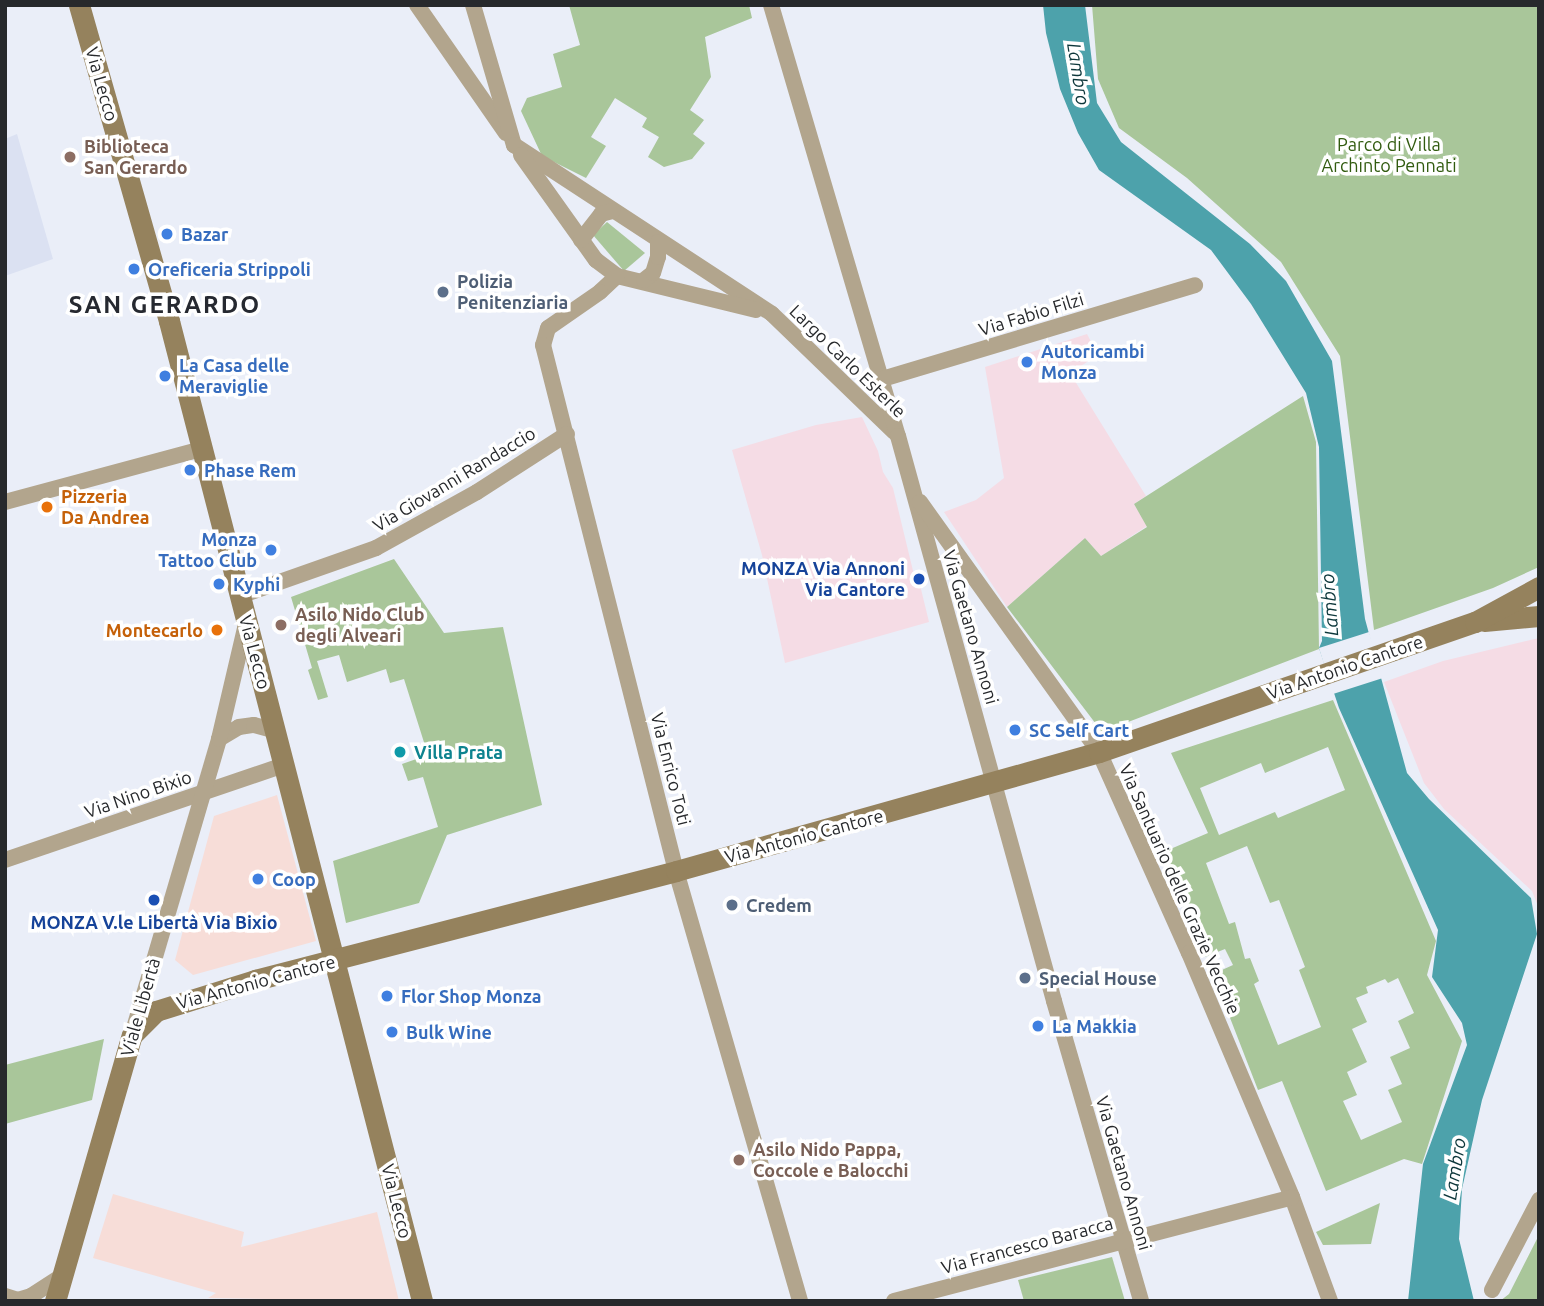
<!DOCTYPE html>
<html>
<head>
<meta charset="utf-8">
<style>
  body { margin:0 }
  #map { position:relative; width:1544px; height:1306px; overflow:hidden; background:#eaeef8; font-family:Ubuntu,sans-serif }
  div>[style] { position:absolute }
  .commercial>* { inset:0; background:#f7ddd8 }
  .industrial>* { inset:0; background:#f5dce5 }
  .built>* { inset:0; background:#dbe1f2 }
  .green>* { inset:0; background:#a9c69a }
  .water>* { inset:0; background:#4da2ab }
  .pier>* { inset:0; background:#eaeef8 }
  .street>* { height:16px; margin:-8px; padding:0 8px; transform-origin:8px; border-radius:8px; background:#b2a58d }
  .secondary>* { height:21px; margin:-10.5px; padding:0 10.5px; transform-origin:10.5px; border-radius:10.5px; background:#95825d }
  .dots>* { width:19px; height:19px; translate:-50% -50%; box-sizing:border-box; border:4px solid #fff; border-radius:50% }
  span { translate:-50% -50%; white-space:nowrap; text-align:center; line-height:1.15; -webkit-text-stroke:7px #fff; paint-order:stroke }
  .street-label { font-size:18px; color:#27292c }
  .park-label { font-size:18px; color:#315b0f }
  .education-label { font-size:18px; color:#785e54; font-weight:700 }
  .left { translate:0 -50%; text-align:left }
  .shop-label { font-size:18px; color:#366cbe; font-weight:700 }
  .right { translate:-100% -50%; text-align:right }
  .service-label { font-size:18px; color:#4e5e75; font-weight:700 }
  .food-label { font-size:18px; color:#c56008; font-weight:700 }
  .transit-label { font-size:18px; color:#164399; font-weight:700 }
  .culture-label { font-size:18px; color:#0d838f; font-weight:700 }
  .water-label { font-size:19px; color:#0d373b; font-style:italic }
  .district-label { font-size:24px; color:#262930; font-weight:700; letter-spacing:2px }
  .frame { position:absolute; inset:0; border:7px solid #27292c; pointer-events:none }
</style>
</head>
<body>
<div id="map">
  <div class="commercial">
    <div style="clip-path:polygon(277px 795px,316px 941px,193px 975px,175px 960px,214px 816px)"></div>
    <div style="clip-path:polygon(113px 1194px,244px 1232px,241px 1247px,377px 1212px,399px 1301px,208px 1298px,216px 1293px,93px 1258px)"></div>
  </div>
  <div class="industrial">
    <div style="clip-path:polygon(1087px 334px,1098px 355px,1070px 373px,1146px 496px,1134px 504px,1147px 526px,1101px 556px,1085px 538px,1007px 607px,944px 512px,976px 500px,1004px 478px,985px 367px)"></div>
    <div style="clip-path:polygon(862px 417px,878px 451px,883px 472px,893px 488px,915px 579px,920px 585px,929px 622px,785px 663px,762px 555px,732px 450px,816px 425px)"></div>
    <div style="clip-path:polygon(1539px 638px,1539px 909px,1532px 891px,1444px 809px,1424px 783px,1384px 682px,1443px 661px)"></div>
  </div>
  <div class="built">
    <div style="clip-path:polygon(17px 134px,53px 259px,5px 276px,5px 139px)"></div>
  </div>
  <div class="green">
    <div style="clip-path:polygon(569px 5px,749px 5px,752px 18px,705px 37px,711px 77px,690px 110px,704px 120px,693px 134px,705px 143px,692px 159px,664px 167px,648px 157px,659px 137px,642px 127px,647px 118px,615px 98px,591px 137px,606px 146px,586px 178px,542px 156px,521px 111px,527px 98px,562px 87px,553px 54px,580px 45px)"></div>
    <div style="clip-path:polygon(1092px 5px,1539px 5px,1539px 567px,1493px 588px,1374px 630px,1340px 356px,1281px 262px,1187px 178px,1119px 128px,1098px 79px)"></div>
    <div style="clip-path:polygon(607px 222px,645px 253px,624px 271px,593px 235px)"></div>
    <div style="clip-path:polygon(1303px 396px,1316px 442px,1319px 649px,1102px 732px,1007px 607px,1085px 538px,1101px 556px,1147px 527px,1134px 504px)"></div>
    <div style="clip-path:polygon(394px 559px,444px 633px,503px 627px,542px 805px,447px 835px,419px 903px,346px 923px,333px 861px,438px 827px,423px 777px,408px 781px,402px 764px,428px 755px,404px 679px,390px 683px,386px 669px,347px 682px,339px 655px,317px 661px,328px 697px,318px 700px,308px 670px,312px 668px,291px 597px)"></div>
    <div style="clip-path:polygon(evenodd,1333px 700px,1436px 941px,1427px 975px,1462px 1041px,1422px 1164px,1404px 1159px,1326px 1191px,1282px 1081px,1258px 1090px,1213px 974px,1233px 965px,1225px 949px,1205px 957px,1161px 853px,1208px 833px,1171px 753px,1333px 700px,1328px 747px,1345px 790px,1278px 818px,1275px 812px,1219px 835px,1200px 788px,1261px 763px,1265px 773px,1328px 747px,1333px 700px,1247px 846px,1270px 903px,1279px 900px,1305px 967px,1299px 970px,1321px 1027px,1278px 1045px,1254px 984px,1259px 981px,1250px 958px,1245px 959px,1235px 922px,1229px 924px,1206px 863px,1247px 846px,1333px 700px,1398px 978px,1414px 1013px,1398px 1021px,1410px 1048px,1390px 1057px,1402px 1084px,1388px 1090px,1402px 1122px,1361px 1140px,1343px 1101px,1357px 1095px,1347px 1072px,1367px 1062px,1352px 1029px,1367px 1022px,1356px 998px,1368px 993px,1366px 987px,1385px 979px,1388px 983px,1398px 978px)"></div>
    <div style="clip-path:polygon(104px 1039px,92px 1100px,5px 1124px,5px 1065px)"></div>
    <div style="clip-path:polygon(1380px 1203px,1371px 1244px,1323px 1245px,1316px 1232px)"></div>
    <div style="clip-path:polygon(1539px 1235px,1539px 1301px,1500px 1301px,1509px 1294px)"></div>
    <div style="clip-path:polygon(1112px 1257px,1125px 1301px,1024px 1301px,1018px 1280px)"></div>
  </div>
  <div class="water">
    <div style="clip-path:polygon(1043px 5px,1085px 5px,1097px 103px,1121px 142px,1250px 244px,1286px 281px,1332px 361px,1365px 619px,1407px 773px,1429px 799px,1531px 898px,1537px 934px,1482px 1100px,1462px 1189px,1459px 1239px,1474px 1301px,1408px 1301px,1423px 1164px,1467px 1045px,1462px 1023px,1432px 977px,1438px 930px,1339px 708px,1319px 648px,1322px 641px,1319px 447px,1306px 393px,1251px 304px,1211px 250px,1099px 170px,1078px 133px,1060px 89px,1046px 33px)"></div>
  </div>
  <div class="pier">
    <div style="clip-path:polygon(1369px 632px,1383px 678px,1333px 694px,1319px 648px)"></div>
  </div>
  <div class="street">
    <div style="left:417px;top:5px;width:156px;rotate:55.2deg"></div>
    <div style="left:473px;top:5px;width:146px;rotate:73.7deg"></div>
    <div style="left:514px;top:145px;width:308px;rotate:33.2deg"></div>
    <div style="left:772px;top:314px;width:170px;rotate:44deg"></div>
    <div style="left:771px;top:5px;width:449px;rotate:73.6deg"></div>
    <div style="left:898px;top:436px;width:586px;rotate:74.56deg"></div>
    <div style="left:1054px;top:1001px;width:312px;rotate:73.8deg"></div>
    <div style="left:521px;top:155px;width:129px;rotate:54.5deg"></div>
    <div style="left:596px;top:260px;width:26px;rotate:37deg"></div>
    <div style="left:617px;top:276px;width:143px;rotate:13.7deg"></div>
    <div style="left:581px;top:240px;width:33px;rotate:-52deg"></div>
    <div style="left:601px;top:214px;width:12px;rotate:-14deg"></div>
    <div style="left:617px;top:276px;width:23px;rotate:137deg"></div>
    <div style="left:600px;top:292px;width:63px;rotate:145.3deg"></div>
    <div style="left:548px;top:328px;width:18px;rotate:106deg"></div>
    <div style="left:543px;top:345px;width:543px;rotate:75.81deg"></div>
    <div style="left:676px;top:871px;width:448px;rotate:73.9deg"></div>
    <div style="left:644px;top:280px;width:11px;rotate:-38deg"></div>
    <div style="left:653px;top:273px;width:17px;rotate:-73deg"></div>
    <div style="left:658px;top:257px;width:15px;rotate:-90deg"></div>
    <div style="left:879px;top:380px;width:330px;rotate:-16.7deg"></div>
    <div style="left:5px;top:502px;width:204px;rotate:-15.1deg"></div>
    <div style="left:920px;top:502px;width:307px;rotate:54.4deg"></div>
    <div style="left:1099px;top:752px;width:220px;rotate:65.9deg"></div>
    <div style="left:1189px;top:953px;width:265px;rotate:67.1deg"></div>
    <div style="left:1292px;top:1197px;width:111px;rotate:69.9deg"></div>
    <div style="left:240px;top:596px;width:144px;rotate:-19.4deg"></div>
    <div style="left:376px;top:548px;width:115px;rotate:-29deg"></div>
    <div style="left:477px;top:492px;width:107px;rotate:-32.8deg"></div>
    <div style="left:219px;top:739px;width:23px;rotate:-31deg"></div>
    <div style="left:239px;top:727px;width:15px;rotate:-8deg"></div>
    <div style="left:254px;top:725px;width:23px;rotate:15deg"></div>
    <div style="left:5px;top:860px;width:295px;rotate:-18.8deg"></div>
    <div style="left:132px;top:1035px;width:309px;rotate:-73.6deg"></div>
    <div style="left:219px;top:739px;width:114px;rotate:-76.8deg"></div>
    <div style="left:1492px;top:1290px;width:102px;rotate:-62.4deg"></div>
    <div style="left:5px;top:1296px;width:14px;rotate:17deg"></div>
    <div style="left:18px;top:1300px;width:14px;rotate:-17deg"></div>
    <div style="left:31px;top:1296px;width:38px;rotate:-33deg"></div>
    <div style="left:894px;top:1301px;width:411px;rotate:-14.6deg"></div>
  </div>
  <div class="secondary">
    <div style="left:79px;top:5px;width:329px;rotate:74.1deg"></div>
    <div style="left:169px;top:321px;width:1012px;rotate:75.52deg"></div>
    <div style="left:1484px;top:621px;width:55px;rotate:-5.2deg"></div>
    <div style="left:55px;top:1301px;width:277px;rotate:-73.9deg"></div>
    <div style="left:132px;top:1035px;width:34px;rotate:-45deg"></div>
    <div style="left:156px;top:1011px;width:104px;rotate:-17.4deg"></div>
    <div style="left:255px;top:980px;width:435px;rotate:-14.5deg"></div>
    <div style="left:676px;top:871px;width:439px;rotate:-15.7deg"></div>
    <div style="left:1099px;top:752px;width:398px;rotate:-19.1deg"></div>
    <div style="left:1475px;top:622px;width:73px;rotate:-28.7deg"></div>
  </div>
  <div class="dots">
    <div style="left:70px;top:157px;background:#8d6e63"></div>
    <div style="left:167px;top:234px;background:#3f7fe0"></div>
    <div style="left:134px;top:269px;background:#3f7fe0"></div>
    <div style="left:443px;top:292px;background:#5c6f8a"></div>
    <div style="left:1027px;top:362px;background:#3f7fe0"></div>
    <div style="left:165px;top:376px;background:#3f7fe0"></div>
    <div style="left:190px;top:470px;background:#3f7fe0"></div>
    <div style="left:47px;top:507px;background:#e8710a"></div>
    <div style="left:271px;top:550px;background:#3f7fe0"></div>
    <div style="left:919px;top:579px;background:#1a4fb4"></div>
    <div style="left:219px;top:584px;background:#3f7fe0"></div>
    <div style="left:281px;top:625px;background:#8d6e63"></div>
    <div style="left:217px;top:630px;background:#e8710a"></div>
    <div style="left:1015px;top:730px;background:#3f7fe0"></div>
    <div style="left:400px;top:752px;background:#0f9aa8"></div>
    <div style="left:258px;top:879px;background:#3f7fe0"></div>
    <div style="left:154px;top:900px;background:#1a4fb4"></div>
    <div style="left:732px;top:905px;background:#5c6f8a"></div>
    <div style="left:1025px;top:978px;background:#5c6f8a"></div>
    <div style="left:387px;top:996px;background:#3f7fe0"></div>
    <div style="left:1038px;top:1026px;background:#3f7fe0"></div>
    <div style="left:392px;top:1032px;background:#3f7fe0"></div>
    <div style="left:739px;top:1160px;background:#8d6e63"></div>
  </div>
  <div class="street-label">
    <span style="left:102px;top:84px;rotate:74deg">Via Lecco</span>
    <span style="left:1031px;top:314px;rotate:-17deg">Via Fabio Filzi</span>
    <span style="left:848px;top:361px;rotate:44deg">Largo Carlo Esterle</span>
    <span style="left:454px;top:479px;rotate:-31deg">Via Giovanni Randaccio</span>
    <span style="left:971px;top:627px;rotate:74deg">Via Gaetano Annoni</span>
    <span style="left:255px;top:652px;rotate:75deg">Via Lecco</span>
    <span style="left:1345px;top:667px;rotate:-19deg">Via Antonio Cantore</span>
    <span style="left:671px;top:769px;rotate:76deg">Via Enrico Toti</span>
    <span style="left:138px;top:794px;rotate:-19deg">Via Nino Bixio</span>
    <span style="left:804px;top:836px;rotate:-15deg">Via Antonio Cantore</span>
    <span style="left:1180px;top:889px;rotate:66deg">Via Santuario delle Grazie Vecchie</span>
    <span style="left:256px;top:982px;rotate:-15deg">Via Antonio Cantore</span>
    <span style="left:140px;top:1007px;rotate:-74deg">Viale Libertà</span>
    <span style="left:1124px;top:1173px;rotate:74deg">Via Gaetano Annoni</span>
    <span style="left:397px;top:1201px;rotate:76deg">Via Lecco</span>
    <span style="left:1027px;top:1245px;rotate:-15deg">Via Francesco Baracca</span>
  </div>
  <div class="park-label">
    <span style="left:1389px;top:155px">Parco di Villa<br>Archinto Pennati</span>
  </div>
  <div class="education-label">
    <span class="left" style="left:84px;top:157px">Biblioteca<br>San Gerardo</span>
    <span class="left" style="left:295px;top:625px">Asilo Nido Club<br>degli Alveari</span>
    <span class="left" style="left:753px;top:1160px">Asilo Nido Pappa,<br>Coccole e Balocchi</span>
  </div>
  <div class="shop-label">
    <span class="left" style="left:181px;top:234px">Bazar</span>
    <span class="left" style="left:148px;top:269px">Oreficeria Strippoli</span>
    <span class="left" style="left:1041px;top:362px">Autoricambi<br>Monza</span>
    <span class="left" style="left:179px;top:376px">La Casa delle<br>Meraviglie</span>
    <span class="left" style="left:204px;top:470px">Phase Rem</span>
    <span class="right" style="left:257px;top:550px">Monza<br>Tattoo Club</span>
    <span class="left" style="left:233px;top:584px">Kyphi</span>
    <span class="left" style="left:1029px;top:730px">SC Self Cart</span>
    <span class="left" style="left:272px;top:879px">Coop</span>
    <span class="left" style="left:401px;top:996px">Flor Shop Monza</span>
    <span class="left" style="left:1052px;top:1026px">La Makkia</span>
    <span class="left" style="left:406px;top:1032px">Bulk Wine</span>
  </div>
  <div class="service-label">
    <span class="left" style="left:457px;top:292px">Polizia<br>Penitenziaria</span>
    <span class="left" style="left:746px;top:905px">Credem</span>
    <span class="left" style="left:1039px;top:978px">Special House</span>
  </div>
  <div class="food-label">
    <span class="left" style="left:61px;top:507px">Pizzeria<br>Da Andrea</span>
    <span class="right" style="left:203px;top:630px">Montecarlo</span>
  </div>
  <div class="transit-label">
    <span class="right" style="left:905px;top:579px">MONZA Via Annoni<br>Via Cantore</span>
    <span style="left:154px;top:922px">MONZA V.le Libertà Via Bixio</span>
  </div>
  <div class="culture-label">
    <span class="left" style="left:414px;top:752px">Villa Prata</span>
  </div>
  <div class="water-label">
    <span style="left:1078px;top:74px;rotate:81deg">Lambro</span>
    <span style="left:1330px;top:605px;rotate:-94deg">Lambro</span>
    <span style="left:1455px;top:1169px;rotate:-81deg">Lambro</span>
  </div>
  <div class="district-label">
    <span style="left:165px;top:305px">SAN GERARDO</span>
  </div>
  <div class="frame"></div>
</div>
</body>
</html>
